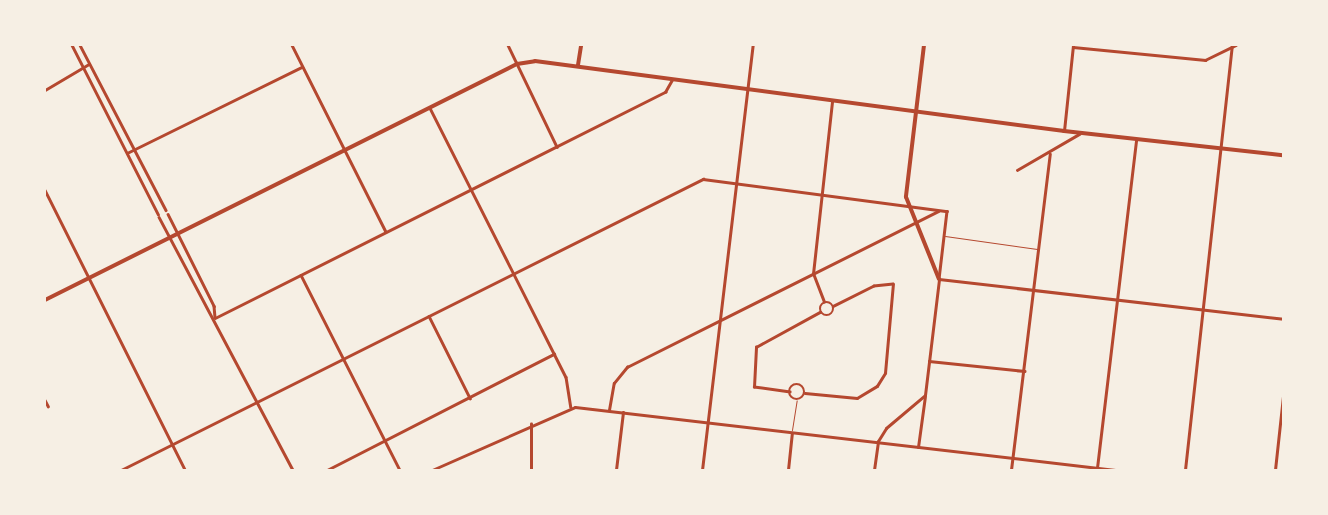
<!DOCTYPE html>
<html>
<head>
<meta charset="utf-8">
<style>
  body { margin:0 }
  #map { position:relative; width:1328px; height:515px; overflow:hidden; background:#f6efe4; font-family:Barlow,sans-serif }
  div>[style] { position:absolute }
  .service>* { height:1px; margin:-0.5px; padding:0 0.5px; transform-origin:0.5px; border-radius:0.5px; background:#b5482f }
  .minor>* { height:2.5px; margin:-1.25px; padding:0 1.25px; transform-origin:1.25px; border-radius:1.25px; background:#b5482f }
  .minor>.ring { margin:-1.25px; padding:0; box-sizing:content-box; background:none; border:2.5px solid #b5482f; border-radius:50% }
  .tertiary>* { height:3px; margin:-1.5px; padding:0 1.5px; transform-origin:1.5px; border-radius:1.5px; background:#b5482f }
  .secondary>* { height:4px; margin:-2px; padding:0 2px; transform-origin:2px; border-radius:2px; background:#b5482f }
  span { translate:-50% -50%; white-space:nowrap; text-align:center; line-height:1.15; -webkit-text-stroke:4px #f6efe4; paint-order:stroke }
  .frame { position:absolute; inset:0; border:46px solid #f6efe4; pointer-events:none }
</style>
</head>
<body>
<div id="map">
  <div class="service">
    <div style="left:945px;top:236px;width:93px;rotate:8deg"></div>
    <div style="left:792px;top:430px;width:30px;rotate:-81deg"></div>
  </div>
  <div class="minor">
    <div style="left:72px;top:45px;width:190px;rotate:63deg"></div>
    <div style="left:80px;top:45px;width:186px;rotate:62.5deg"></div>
    <div style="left:292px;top:45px;width:209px;rotate:63.3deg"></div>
    <div style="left:508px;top:45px;width:113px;rotate:64.3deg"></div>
    <div style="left:1073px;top:47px;width:133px;rotate:5.6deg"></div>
    <div style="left:1205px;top:60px;width:34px;rotate:-26deg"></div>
    <div style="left:45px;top:90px;width:51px;rotate:-30.6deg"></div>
    <div style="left:430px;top:108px;width:301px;rotate:63.2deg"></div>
    <div style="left:566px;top:377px;width:30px;rotate:81deg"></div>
    <div style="left:1064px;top:131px;width:86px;rotate:-84deg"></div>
    <div style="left:127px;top:153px;width:195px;rotate:-26.2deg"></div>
    <div style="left:1017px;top:170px;width:72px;rotate:-30.1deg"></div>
    <div style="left:45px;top:190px;width:313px;rotate:63.4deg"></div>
    <div style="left:168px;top:214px;width:103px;rotate:63.4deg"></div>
    <div style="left:214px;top:306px;width:11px;rotate:85deg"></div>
    <div style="left:159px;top:217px;width:286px;rotate:62.1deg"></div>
    <div style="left:301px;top:275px;width:219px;rotate:63.1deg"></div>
    <div class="ring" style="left:820px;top:302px;width:11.5px;height:11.5px"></div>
    <div style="left:824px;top:302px;width:30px;rotate:-111deg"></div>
    <div style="left:813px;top:274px;width:174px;rotate:-83.7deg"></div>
    <div style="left:429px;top:316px;width:92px;rotate:63.4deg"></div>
    <div style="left:215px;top:318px;width:504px;rotate:-26.67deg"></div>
    <div style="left:665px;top:92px;width:14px;rotate:-60deg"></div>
    <div style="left:929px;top:361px;width:96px;rotate:6deg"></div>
    <div class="ring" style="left:789px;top:384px;width:13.5px;height:13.5px"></div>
    <div style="left:790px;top:392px;width:36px;rotate:-172deg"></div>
    <div style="left:754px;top:387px;width:40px;rotate:-87.1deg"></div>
    <div style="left:756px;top:347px;width:73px;rotate:-28.7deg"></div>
    <div style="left:805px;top:393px;width:52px;rotate:5.5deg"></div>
    <div style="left:857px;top:398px;width:23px;rotate:-31deg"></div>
    <div style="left:877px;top:386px;width:15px;rotate:-58deg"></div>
    <div style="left:885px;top:373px;width:89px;rotate:-84.9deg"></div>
    <div style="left:893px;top:284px;width:19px;rotate:174deg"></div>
    <div style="left:874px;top:286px;width:45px;rotate:153.4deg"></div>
    <div style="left:45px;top:400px;width:7px;rotate:63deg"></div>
    <div style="left:609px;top:410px;width:27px;rotate:-80deg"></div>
    <div style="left:614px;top:383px;width:21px;rotate:-51deg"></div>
    <div style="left:627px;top:367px;width:348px;rotate:-26.6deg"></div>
    <div style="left:1097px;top:468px;width:331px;rotate:-83.2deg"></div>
    <div style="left:121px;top:470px;width:651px;rotate:-26.57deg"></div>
    <div style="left:703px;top:179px;width:246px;rotate:7.5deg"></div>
    <div style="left:947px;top:211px;width:68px;rotate:96.7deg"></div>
    <div style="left:939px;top:279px;width:346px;rotate:6.6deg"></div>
    <div style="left:327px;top:470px;width:255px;rotate:-27.1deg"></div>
    <div style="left:531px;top:470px;width:46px;rotate:-90deg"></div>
    <div style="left:616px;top:470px;width:58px;rotate:-83.1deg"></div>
    <div style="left:788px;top:470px;width:37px;rotate:-84deg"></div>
    <div style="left:1011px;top:470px;width:318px;rotate:-83deg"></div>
    <div style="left:1185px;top:470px;width:426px;rotate:-83.7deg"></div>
    <div style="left:1275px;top:470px;width:74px;rotate:-83.8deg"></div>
  </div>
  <div class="tertiary">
    <div style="left:918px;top:447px;width:51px;rotate:-82.2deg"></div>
    <div style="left:432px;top:470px;width:156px;rotate:-23.8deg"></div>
    <div style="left:575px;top:407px;width:544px;rotate:6.65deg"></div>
    <div style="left:702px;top:470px;width:428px;rotate:-83.2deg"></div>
    <div style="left:874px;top:470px;width:29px;rotate:-82deg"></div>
    <div style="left:878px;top:441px;width:15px;rotate:-58deg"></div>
    <div style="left:886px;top:428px;width:51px;rotate:-40.2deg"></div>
    <div style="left:925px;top:395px;width:117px;rotate:-83.1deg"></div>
  </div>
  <div class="secondary">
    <div style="left:924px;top:45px;width:153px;rotate:96.8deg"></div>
    <div style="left:906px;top:197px;width:88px;rotate:68.1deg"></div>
    <div style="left:578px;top:65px;width:20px;rotate:-81deg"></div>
    <div style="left:45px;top:300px;width:528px;rotate:-26.57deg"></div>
    <div style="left:517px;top:64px;width:18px;rotate:-9deg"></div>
    <div style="left:535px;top:61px;width:534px;rotate:7.54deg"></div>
    <div style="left:1064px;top:131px;width:220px;rotate:6.3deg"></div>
  </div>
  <div class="frame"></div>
</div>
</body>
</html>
